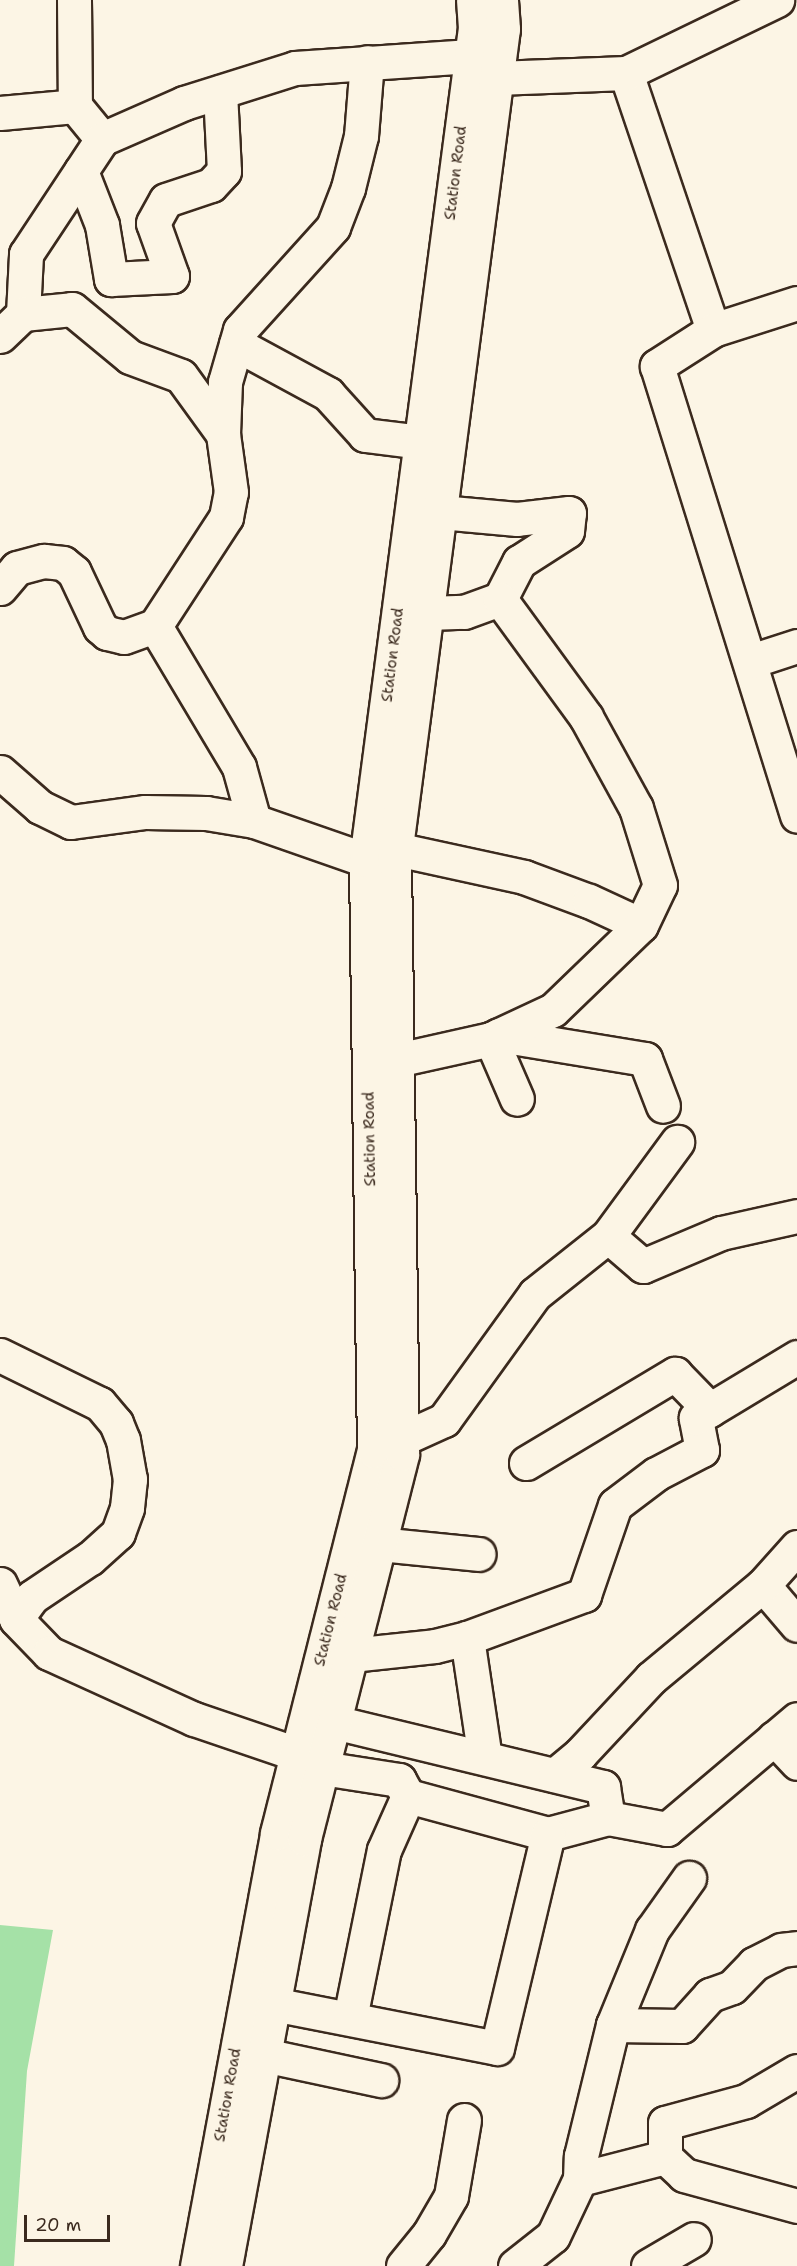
<!DOCTYPE html>
<html>
<head>
<meta charset="utf-8">
<style>
  body { margin:0 }
  #map { position:relative; width:797px; height:2266px; overflow:hidden; background:#fcf5e5; font-family:"Shantell Sans",sans-serif }
  div>[style] { position:absolute }
  .green>* { inset:0; background:#a5e1a7 }
  .roads { filter:drop-shadow(2px 0 #3b2a1e) drop-shadow(-2px 0 #3b2a1e) drop-shadow(0 2px #3b2a1e) drop-shadow(0 -2px #3b2a1e) }
  .minor>* { height:33px; margin:-16.5px; padding:0 16.5px; transform-origin:16.5px; border-radius:16.5px; background:#fcf5e5 }
  span { translate:-50% -50%; white-space:nowrap; text-align:center; line-height:1.15; -webkit-text-stroke:4.5px #fcf5e5; paint-order:stroke }
  .street-label { font-size:15px; color:#3b2a1e }
  .scale { position:absolute; left:24px; top:2215px; width:86px; height:27px; box-sizing:border-box; border:3px solid #3b2a1e; border-top:0; padding-left:8px; font-size:18px; line-height:21px; white-space:nowrap; color:#3b2a1e; -webkit-text-stroke:4px #fcf5e5; paint-order:stroke }
</style>
</head>
<body>
<div id="map">
  <div class="green">
    <div style="clip-path:polygon(0 1925px,53px 1930px,27px 2071px,14px 2266px,0 2266px)"></div>
  </div>
  <div class="roads">
    <div class="minor">
      <div style="left:74px;top:0;width:106px;rotate:89.5deg"></div>
      <div style="left:75px;top:106px;width:43px;rotate:50.7deg"></div>
      <div style="left:626px;top:73px;width:271px;rotate:71.3deg"></div>
      <div style="left:496px;top:78px;width:130px;rotate:-2.2deg"></div>
      <div style="left:626px;top:73px;width:168px;rotate:-25.8deg"></div>
      <div style="left:0;top:113px;width:75px;rotate:-5.3deg"></div>
      <div style="left:81px;top:171px;width:58px;rotate:68.7deg"></div>
      <div style="left:102px;top:225px;width:55px;rotate:80.5deg"></div>
      <div style="left:111px;top:279px;width:61px;rotate:-2.8deg"></div>
      <div style="left:172px;top:276px;width:56px;rotate:-109.7deg"></div>
      <div style="left:153px;top:223px;width:26px;rotate:-61deg"></div>
      <div style="left:166px;top:200px;width:47px;rotate:-18.4deg"></div>
      <div style="left:211px;top:185px;width:19px;rotate:-47deg"></div>
      <div style="left:224px;top:171px;width:79px;rotate:-92.9deg"></div>
      <div style="left:797px;top:303px;width:88px;rotate:162.2deg"></div>
      <div style="left:713px;top:330px;width:67px;rotate:147.3deg"></div>
      <div style="left:657px;top:366px;width:471px;rotate:72.7deg"></div>
      <div style="left:23px;top:314px;width:60px;rotate:-87.1deg"></div>
      <div style="left:26px;top:254px;width:138px;rotate:-56.5deg"></div>
      <div style="left:102px;top:139px;width:90px;rotate:-23.7deg"></div>
      <div style="left:184px;top:103px;width:116px;rotate:-17.5deg"></div>
      <div style="left:295px;top:68px;width:176px;rotate:-3.9deg"></div>
      <div style="left:0;top:336px;width:32px;rotate:-44deg"></div>
      <div style="left:23px;top:314px;width:49px;rotate:-5.8deg"></div>
      <div style="left:72px;top:309px;width:75px;rotate:39.6deg"></div>
      <div style="left:130px;top:357px;width:54px;rotate:20.4deg"></div>
      <div style="left:181px;top:376px;width:72px;rotate:54.1deg"></div>
      <div style="left:236px;top:344px;width:105px;rotate:28.5deg"></div>
      <div style="left:328px;top:394px;width:55px;rotate:47.9deg"></div>
      <div style="left:365px;top:435px;width:56px;rotate:7.1deg"></div>
      <div style="left:0;top:588px;width:26px;rotate:-50deg"></div>
      <div style="left:17px;top:568px;width:28px;rotate:-15deg"></div>
      <div style="left:44px;top:561px;width:19px;rotate:6deg"></div>
      <div style="left:63px;top:563px;width:14px;rotate:39deg"></div>
      <div style="left:74px;top:572px;width:61px;rotate:64.7deg"></div>
      <div style="left:100px;top:627px;width:9px;rotate:41deg"></div>
      <div style="left:107px;top:633px;width:17px;rotate:13deg"></div>
      <div style="left:124px;top:637px;width:33px;rotate:-20deg"></div>
      <div style="left:155px;top:626px;width:130px;rotate:-56.9deg"></div>
      <div style="left:226px;top:517px;width:25px;rotate:-79deg"></div>
      <div style="left:231px;top:492px;width:59px;rotate:-97.9deg"></div>
      <div style="left:223px;top:434px;width:52px;rotate:-87.8deg"></div>
      <div style="left:225px;top:382px;width:54px;rotate:-73.9deg"></div>
      <div style="left:240px;top:330px;width:139px;rotate:-47.9deg"></div>
      <div style="left:333px;top:227px;width:42px;rotate:-69deg"></div>
      <div style="left:348px;top:188px;width:54px;rotate:-76deg"></div>
      <div style="left:361px;top:136px;width:74px;rotate:-85.4deg"></div>
      <div style="left:426px;top:613px;width:38px;rotate:-2deg"></div>
      <div style="left:464px;top:612px;width:38px;rotate:-20deg"></div>
      <div style="left:500px;top:599px;width:42px;rotate:-62.8deg"></div>
      <div style="left:519px;top:562px;width:57px;rotate:-32.9deg"></div>
      <div style="left:567px;top:531px;width:18px;rotate:-84deg"></div>
      <div style="left:569px;top:513px;width:52px;rotate:173.4deg"></div>
      <div style="left:517px;top:519px;width:77px;rotate:-174.8deg"></div>
      <div style="left:155px;top:626px;width:164px;rotate:59.2deg"></div>
      <div style="left:239px;top:767px;width:56px;rotate:74.5deg"></div>
      <div style="left:751px;top:661px;width:48px;rotate:-18.1deg"></div>
      <div style="left:0;top:772px;width:53px;rotate:41.2deg"></div>
      <div style="left:40px;top:807px;width:34px;rotate:26deg"></div>
      <div style="left:71px;top:822px;width:75px;rotate:-7.7deg"></div>
      <div style="left:145px;top:812px;width:61px;rotate:0.9deg"></div>
      <div style="left:206px;top:813px;width:49px;rotate:9.5deg"></div>
      <div style="left:254px;top:821px;width:119px;rotate:19.2deg"></div>
      <div style="left:396px;top:849px;width:131px;rotate:12.3deg"></div>
      <div style="left:524px;top:877px;width:69px;rotate:20.3deg"></div>
      <div style="left:589px;top:901px;width:57px;rotate:24.8deg"></div>
      <div style="left:499px;top:1035px;width:148px;rotate:9.3deg"></div>
      <div style="left:645px;top:1059px;width:50px;rotate:69deg"></div>
      <div style="left:491px;top:1039px;width:65px;rotate:66.6deg"></div>
      <div style="left:397px;top:1060px;width:96px;rotate:-12.6deg"></div>
      <div style="left:491px;top:1039px;width:68px;rotate:-25.1deg"></div>
      <div style="left:553px;top:1010px;width:122px;rotate:-44deg"></div>
      <div style="left:641px;top:925px;width:44px;rotate:-64.6deg"></div>
      <div style="left:660px;top:885px;width:81px;rotate:-107.3deg"></div>
      <div style="left:636px;top:808px;width:104px;rotate:-118.8deg"></div>
      <div style="left:586px;top:717px;width:146px;rotate:-126.1deg"></div>
      <div style="left:608px;top:1236px;width:46px;rotate:40.6deg"></div>
      <div style="left:643px;top:1266px;width:85px;rotate:-22.9deg"></div>
      <div style="left:721px;top:1233px;width:78px;rotate:-12.6deg"></div>
      <div style="left:0;top:1355px;width:111px;rotate:26.1deg"></div>
      <div style="left:100px;top:1404px;width:25px;rotate:50deg"></div>
      <div style="left:116px;top:1423px;width:18px;rotate:68deg"></div>
      <div style="left:123px;top:1440px;width:40px;rotate:80deg"></div>
      <div style="left:130px;top:1479px;width:29px;rotate:96deg"></div>
      <div style="left:127px;top:1508px;width:27px;rotate:110deg"></div>
      <div style="left:118px;top:1533px;width:38px;rotate:138deg"></div>
      <div style="left:90px;top:1558px;width:70px;rotate:146.1deg"></div>
      <div style="left:32px;top:1597px;width:27px;rotate:126deg"></div>
      <div style="left:402px;top:1439px;width:46px;rotate:-24.3deg"></div>
      <div style="left:444px;top:1420px;width:155px;rotate:-54.2deg"></div>
      <div style="left:535px;top:1294px;width:93px;rotate:-38.5deg"></div>
      <div style="left:608px;top:1236px;width:117px;rotate:-53.7deg"></div>
      <div style="left:526px;top:1463px;width:174px;rotate:-30.9deg"></div>
      <div style="left:675px;top:1374px;width:50px;rotate:45.8deg"></div>
      <div style="left:379px;top:1544px;width:100px;rotate:5.7deg"></div>
      <div style="left:0;top:1584px;width:38px;rotate:65deg"></div>
      <div style="left:16px;top:1619px;width:47px;rotate:45.9deg"></div>
      <div style="left:49px;top:1653px;width:159px;rotate:24.5deg"></div>
      <div style="left:194px;top:1719px;width:109px;rotate:18.8deg"></div>
      <div style="left:763px;top:1585px;width:52px;rotate:49.6deg"></div>
      <div style="left:467px;top:1638px;width:121px;rotate:81.5deg"></div>
      <div style="left:351px;top:1655px;width:84px;rotate:-6.1deg"></div>
      <div style="left:435px;top:1646px;width:33px;rotate:-14deg"></div>
      <div style="left:467px;top:1638px;width:125px;rotate:-20.2deg"></div>
      <div style="left:584px;top:1595px;width:95px;rotate:-71deg"></div>
      <div style="left:615px;top:1505px;width:51px;rotate:-37.1deg"></div>
      <div style="left:656px;top:1474px;width:52px;rotate:-27.6deg"></div>
      <div style="left:702px;top:1450px;width:33px;rotate:-101deg"></div>
      <div style="left:696px;top:1418px;width:118px;rotate:-31.1deg"></div>
      <div style="left:334px;top:1722px;width:277px;rotate:13.6deg"></div>
      <div style="left:603px;top:1787px;width:31px;rotate:81deg"></div>
      <div style="left:608px;top:1818px;width:60px;rotate:10.6deg"></div>
      <div style="left:667px;top:1829px;width:170px;rotate:-40.2deg"></div>
      <div style="left:774px;top:1738px;width:34px;rotate:47deg"></div>
      <div style="left:322px;top:1768px;width:78px;rotate:8.9deg"></div>
      <div style="left:399px;top:1780px;width:18px;rotate:61deg"></div>
      <div style="left:408px;top:1796px;width:145px;rotate:15.2deg"></div>
      <div style="left:548px;top:1834px;width:62px;rotate:-14.9deg"></div>
      <div style="left:555px;top:1775px;width:33px;rotate:-40deg"></div>
      <div style="left:580px;top:1754px;width:104px;rotate:-46.9deg"></div>
      <div style="left:651px;top:1678px;width:146px;rotate:-39.7deg"></div>
      <div style="left:763px;top:1585px;width:51px;rotate:-48.2deg"></div>
      <div style="left:273px;top:2004px;width:228px;rotate:11.1deg"></div>
      <div style="left:497px;top:2048px;width:220px;rotate:-76.6deg"></div>
      <div style="left:350px;top:2018px;width:171px;rotate:-78.6deg"></div>
      <div style="left:384px;top:1850px;width:59px;rotate:-66deg"></div>
      <div style="left:613px;top:2025px;width:69px;rotate:0.8deg"></div>
      <div style="left:682px;top:2026px;width:42px;rotate:-47.9deg"></div>
      <div style="left:710px;top:1995px;width:23px;rotate:-20deg"></div>
      <div style="left:732px;top:1987px;width:32px;rotate:-46deg"></div>
      <div style="left:754px;top:1964px;width:30px;rotate:-27deg"></div>
      <div style="left:781px;top:1950px;width:16px;rotate:-7deg"></div>
      <div style="left:264px;top:2055px;width:120px;rotate:12.1deg"></div>
      <div style="left:665px;top:2157px;width:34px;rotate:-90deg"></div>
      <div style="left:665px;top:2123px;width:84px;rotate:-15.2deg"></div>
      <div style="left:746px;top:2101px;width:59px;rotate:-30.5deg"></div>
      <div style="left:580px;top:2179px;width:88px;rotate:-14.5deg"></div>
      <div style="left:665px;top:2157px;width:26px;rotate:43deg"></div>
      <div style="left:684px;top:2175px;width:117px;rotate:15.3deg"></div>
      <div style="left:197px;top:2266px;width:440px;rotate:-79.5deg"></div>
      <div style="left:277px;top:1833px;width:394px;rotate:-75.8deg"></div>
      <div style="left:374px;top:1451px;width:591px;rotate:-90.78deg"></div>
      <div style="left:366px;top:860px;width:839px;rotate:-82.54deg"></div>
      <div style="left:475px;top:28px;width:28px;rotate:-94deg"></div>
      <div style="left:225px;top:2266px;width:434px;rotate:-79.5deg"></div>
      <div style="left:304px;top:1839px;width:397px;rotate:-75.7deg"></div>
      <div style="left:402px;top:1454px;width:592px;rotate:-90.77deg"></div>
      <div style="left:394px;top:862px;width:840px;rotate:-82.55deg"></div>
      <div style="left:503px;top:29px;width:29px;rotate:-94deg"></div>
      <div style="left:403px;top:2266px;width:41px;rotate:-50.9deg"></div>
      <div style="left:429px;top:2234px;width:44px;rotate:-59.9deg"></div>
      <div style="left:451px;top:2196px;width:77px;rotate:-80.3deg"></div>
      <div style="left:515px;top:2266px;width:48px;rotate:-38.3deg"></div>
      <div style="left:553px;top:2236px;width:63px;rotate:-64.7deg"></div>
      <div style="left:580px;top:2179px;width:23px;rotate:-88deg"></div>
      <div style="left:581px;top:2156px;width:135px;rotate:-76.3deg"></div>
      <div style="left:613px;top:2025px;width:103px;rotate:-67.7deg"></div>
      <div style="left:652px;top:1930px;width:64px;rotate:-54.6deg"></div>
      <div style="left:648px;top:2266px;width:53px;rotate:-30.4deg"></div>
    </div>
  </div>
  <div class="street-label">
    <span style="left:456px;top:173px;rotate:-83deg">Station Road</span>
    <span style="left:393px;top:655px;rotate:-83deg">Station Road</span>
    <span style="left:370px;top:1139px;rotate:-91deg">Station Road</span>
    <span style="left:331px;top:1620px;rotate:-76deg">Station Road</span>
    <span style="left:228px;top:2095px;rotate:-80deg">Station Road</span>
  </div>
  <div class="scale">20 m</div>
</div>
</body>
</html>
